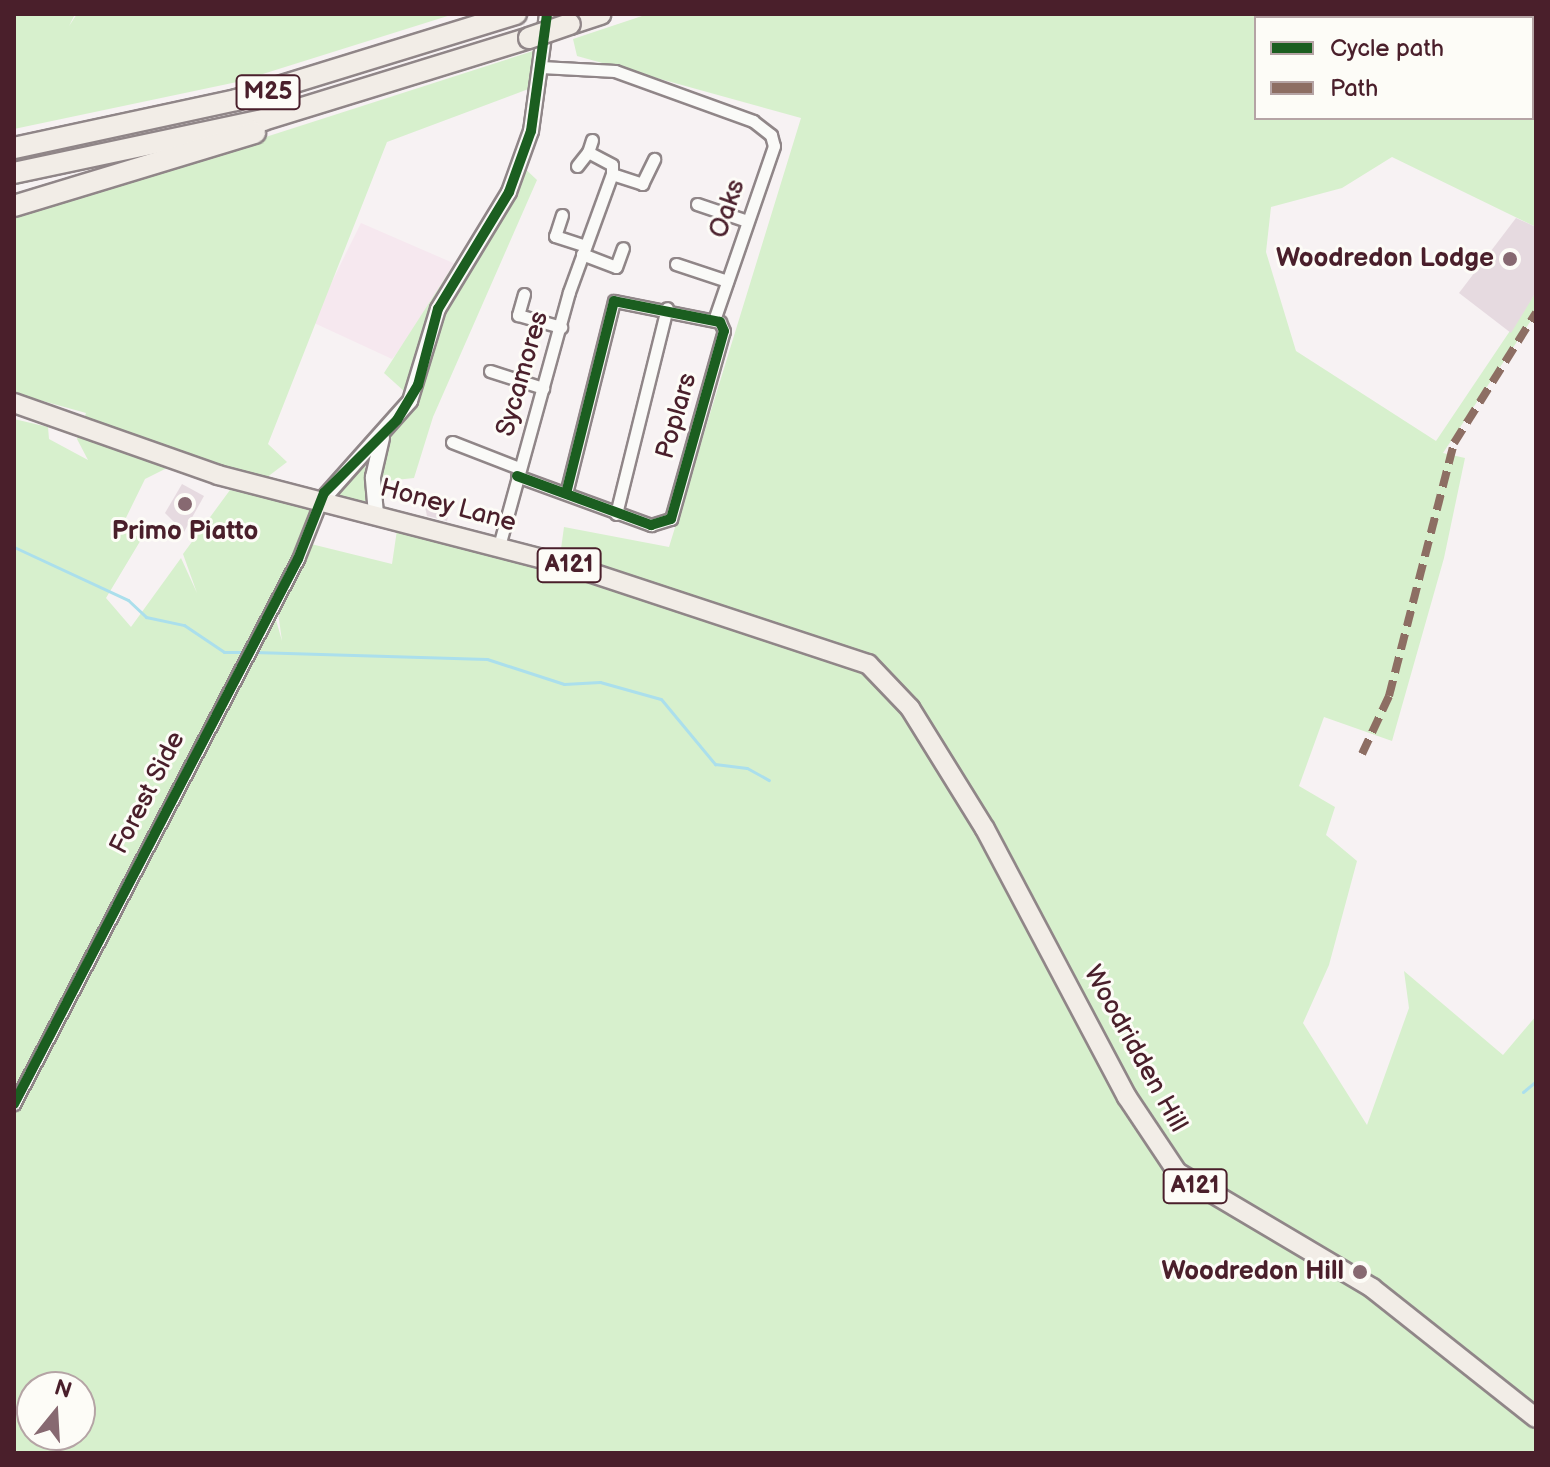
<!DOCTYPE html>
<html>
<head>
<meta charset="utf-8">
<style>
  body { margin:0 }
  #map { position:relative; width:1550px; height:1467px; overflow:hidden; background:#f7f2f3; font-family:"Balsamiq Sans",sans-serif }
  div>[style] { position:absolute }
  .built>* { inset:0; background:#f6e8ef }
  .green>* { inset:0; background:#d7f0cd }
  .stream>* { height:3px; margin:-1.5px; padding:0 1.5px; transform-origin:1.5px; border-radius:1.5px; background:#abdfec }
  .building>* { inset:0; background:#e6dae0 }
  .roads { filter:drop-shadow(2px 0 #908688) drop-shadow(-2px 0 #908688) drop-shadow(0 2px #908688) drop-shadow(0 -2px #908688) }
  .minor>* { height:11px; margin:-5.5px; padding:0 5.5px; transform-origin:5.5px; border-radius:5.5px; background:#fafaf8 }
  .tertiary>* { height:14px; margin:-7px; padding:0 7px; transform-origin:7px; border-radius:7px; background:#fafaf8 }
  .primary>* { height:18px; margin:-9px; padding:0 9px; transform-origin:9px; border-radius:9px; background:#f2ede7 }
  .motorway>* { height:20px; margin:-10px; padding:0 10px; transform-origin:10px; border-radius:10px; background:#f2ede7 }
  .bridges { filter:drop-shadow(2px 0 #908688) drop-shadow(-2px 0 #908688) drop-shadow(0 2px #908688) drop-shadow(0 -2px #908688) }
  .motorway-bridge>* { height:20px; margin:-10px; padding:0 10px; transform-origin:10px; border-radius:10px; background:#f2ede7 }
  .quiet>* { height:8px; margin-top:-4px; transform-origin:0; background:repeating-linear-gradient(90deg,#8d6e63 0 16px,transparent 0 24px) }
  .cycleway>* { height:10px; margin:-5px; padding:0 5px; transform-origin:5px; border-radius:5px; background:#1b5e20 }
  .dots>* { width:22px; height:22px; translate:-50% -50%; box-sizing:border-box; border:4px solid #fdfcf7; border-radius:50% }
  span { translate:-50% -50%; white-space:nowrap; text-align:center; line-height:1.15; -webkit-text-stroke:6px #fdfcf7; paint-order:stroke }
  .shield-label span { padding:2px 6px; background:#fdfcf7; border:2px solid; border-radius:6px; -webkit-text-stroke-width:0 }
  .shield-label { font-size:24px; color:#4a1f2b; font-weight:700 }
  .street-label { font-size:26px; color:#4a1f2b }
  .poi-label { font-size:26px; color:#4a1f2b; font-weight:700 }
  .right { translate:-100% -50%; text-align:right }
  .frame { position:absolute; inset:0; border:16px solid #4a1f2b; pointer-events:none }
  .legend { position:absolute; left:1254px; top:16px; width:280px; height:104px; box-sizing:border-box; background:#fdfcf7; border:2px solid #b5a4a5; margin:0; padding:10px 14px; list-style:none; font-size:24px; color:#4a1f2b }
  .legend li { display:flex; align-items:center; gap:16px; height:40px }
  .legend b { width:40px; border:2px solid #b5a4a5 }
  .north { position:absolute; left:16px; top:1371px; width:80px; height:80px; box-sizing:border-box; background:#fdfcf7; border:2px solid #b5a4a5; border-radius:50%; rotate:18deg; font-size:22px; font-weight:700; line-height:32px; text-align:center; color:#4a1f2b }
  .north::after { content:''; display:block; margin:auto; width:28px; height:36px; background:#876971; clip-path:polygon(50% 0,100% 100%,50% 72%,0 100%) }
</style>
</head>
<body>
<div id="map">
  <div class="built">
    <div style="clip-path:polygon(361px 223px,467px 269px,392px 359px,312px 322px)"></div>
  </div>
  <div class="green">
    <div style="clip-path:polygon(14px 14px,75px 14px,69px 26px,77px 14px,454px 14px,237px 82px,14px 129px)"></div>
    <div style="clip-path:polygon(648px 14px,1522px 14px,1256px 18px,1256px 118px,1532px 118px,1532px 40px,1536px 43px,1536px 227px,1392px 157px,1342px 188px,1271px 207px,1266px 252px,1296px 351px,1436px 441px,1536px 292px,1536px 313px,1443px 453px,1465px 458px,1444px 558px,1392px 741px,1324px 717px,1299px 786px,1335px 807px,1326px 835px,1357px 861px,1329px 965px,1303px 1023px,1367px 1125px,1409px 1008px,1404px 971px,1503px 1055px,1536px 1016px,1536px 1417px,1377px 1285px,1189px 1180px,1143px 1110px,945px 750px,862px 657px,763px 618px,579px 562px,585px 555px,560px 556px,564px 527px,669px 547px,801px 118px,577px 56px,573px 39px)"></div>
    <div style="clip-path:polygon(evenodd,533px 51px,531px 88px,387px 142px,268px 444px,287px 462px,266px 478px,189px 457px,145px 479px,120px 530px,142px 538px,106px 598px,131px 627px,181px 558px,197px 593px,183px 554px,230px 490px,315px 508px,270px 599px,282px 641px,277px 605px,311px 544px,392px 564px,398px 523px,668px 601px,868px 674px,896px 701px,1028px 917px,1153px 1156px,1200px 1199px,1384px 1305px,1536px 1431px,1536px 1453px,14px 1453px,14px 419px,48px 427px,49px 439px,88px 460px,77px 439px,86px 413px,14px 393px,14px 218px,533px 51px,32px 1387px,80px 1387px,80px 1435px,32px 1435px,32px 1387px)"></div>
    <div style="clip-path:polygon(519px 163px,537px 180px,433px 417px,414px 478px,377px 482px,385px 437px,416px 402px,384px 373px)"></div>
    <div style="clip-path:polygon(365px 457px,367px 502px,334px 496px)"></div>
  </div>
  <div class="stream">
    <div style="left:14px;top:547px;width:126px;rotate:24.9deg"></div>
    <div style="left:128px;top:600px;width:25px;rotate:43deg"></div>
    <div style="left:146px;top:617px;width:39px;rotate:12deg"></div>
    <div style="left:184px;top:625px;width:48px;rotate:34deg"></div>
    <div style="left:224px;top:652px;width:22px"></div>
    <div style="left:254px;top:652px;width:233px;rotate:1.7deg"></div>
    <div style="left:487px;top:659px;width:81px;rotate:18deg"></div>
    <div style="left:564px;top:684px;width:36px;rotate:-3deg"></div>
    <div style="left:600px;top:682px;width:63px;rotate:15.6deg"></div>
    <div style="left:661px;top:699px;width:85px;rotate:50.3deg"></div>
    <div style="left:715px;top:764px;width:32px;rotate:7deg"></div>
    <div style="left:747px;top:768px;width:25px;rotate:29deg"></div>
    <div style="left:1523px;top:1092px;width:17px;rotate:-40deg"></div>
  </div>
  <div class="building">
    <div style="clip-path:polygon(1516px 218px,1536px 227px,1536px 292px,1511px 333px,1459px 293px)"></div>
    <div style="clip-path:polygon(182px 484px,204px 496px,184px 532px,165px 513px)"></div>
    <div style="clip-path:polygon(424px 502px,450px 509px,447px 521px,427px 516px)"></div>
  </div>
  <div class="roads">
    <div class="minor">
      <div style="left:541px;top:67px;width:74px;rotate:3.1deg"></div>
      <div style="left:615px;top:71px;width:147px;rotate:19.9deg"></div>
      <div style="left:753px;top:121px;width:23px;rotate:38deg"></div>
      <div style="left:771px;top:135px;width:11px;rotate:75deg"></div>
      <div style="left:774px;top:146px;width:184px;rotate:109deg"></div>
      <div style="left:592px;top:140px;width:13px;rotate:108deg"></div>
      <div style="left:588px;top:152px;width:27px;rotate:28deg"></div>
      <div style="left:612px;top:165px;width:9px;rotate:90deg"></div>
      <div style="left:577px;top:166px;width:18px;rotate:-52deg"></div>
      <div style="left:612px;top:174px;width:32px;rotate:18deg"></div>
      <div style="left:642px;top:184px;width:28px;rotate:-64deg"></div>
      <div style="left:697px;top:204px;width:53px;rotate:18.8deg"></div>
      <div style="left:562px;top:215px;width:22px;rotate:108deg"></div>
      <div style="left:555px;top:236px;width:32px;rotate:18deg"></div>
      <div style="left:582px;top:254px;width:36px;rotate:21deg"></div>
      <div style="left:616px;top:267px;width:20px;rotate:-70deg"></div>
      <div style="left:676px;top:264px;width:54px;rotate:18.4deg"></div>
      <div style="left:524px;top:294px;width:22px;rotate:106deg"></div>
      <div style="left:518px;top:315px;width:45px;rotate:15.6deg"></div>
      <div style="left:490px;top:371px;width:56px;rotate:17.8deg"></div>
      <div style="left:452px;top:442px;width:72px;rotate:21.2deg"></div>
      <div style="left:517px;top:476px;width:143px;rotate:20.1deg"></div>
      <div style="left:651px;top:525px;width:21px;rotate:-17deg"></div>
      <div style="left:671px;top:519px;width:195px;rotate:-74.3deg"></div>
      <div style="left:724px;top:331px;width:10px;rotate:-114deg"></div>
      <div style="left:720px;top:322px;width:108px;rotate:-168.8deg"></div>
      <div style="left:614px;top:301px;width:198px;rotate:104deg"></div>
      <div style="left:616px;top:514px;width:212px;rotate:-76.1deg"></div>
      <div style="left:499px;top:546px;width:263px;rotate:-74.6deg"></div>
      <div style="left:569px;top:292px;width:126px;rotate:-70deg"></div>
      <div style="left:14px;top:1104px;width:615px;rotate:-62.48deg"></div>
      <div style="left:298px;top:559px;width:62px;rotate:-68.4deg"></div>
    </div>
    <div class="tertiary">
      <div style="left:321px;top:501px;width:134px;rotate:-48.3deg"></div>
      <div style="left:410px;top:401px;width:96px;rotate:-73.1deg"></div>
      <div style="left:438px;top:309px;width:137px;rotate:-58.7deg"></div>
      <div style="left:509px;top:192px;width:65px;rotate:-70.2deg"></div>
      <div style="left:531px;top:131px;width:118px;rotate:-82.2deg"></div>
      <div style="left:376px;top:514px;width:37px;rotate:-95deg"></div>
      <div style="left:373px;top:477px;width:40px;rotate:-77deg"></div>
    </div>
    <div class="primary">
      <div style="left:14px;top:403px;width:216px;rotate:19.4deg"></div>
      <div style="left:218px;top:475px;width:368px;rotate:14.5deg"></div>
      <div style="left:574px;top:567px;width:310px;rotate:18.3deg"></div>
      <div style="left:868px;top:664px;width:61px;rotate:46.3deg"></div>
      <div style="left:910px;top:708px;width:142px;rotate:58.2deg"></div>
      <div style="left:985px;top:829px;width:303px;rotate:62.1deg"></div>
      <div style="left:1127px;top:1097px;width:90px;rotate:56.3deg"></div>
      <div style="left:1177px;top:1172px;width:227px;rotate:30.7deg"></div>
      <div style="left:1372px;top:1288px;width:209px;rotate:38.4deg"></div>
    </div>
    <div class="motorway">
      <div style="left:570px;top:24px;width:32px;rotate:-18deg"></div>
      <div style="left:14px;top:148px;width:227px;rotate:-12.2deg"></div>
      <div style="left:236px;top:100px;width:293px;rotate:-17.1deg"></div>
      <div style="left:14px;top:173px;width:255px;rotate:-12deg"></div>
      <div style="left:263px;top:120px;width:278px;rotate:-17.1deg"></div>
      <div style="left:14px;top:206px;width:252px;rotate:-16.9deg"></div>
    </div>
  </div>
  <div class="bridges">
    <div class="motorway-bridge">
      <div style="left:529px;top:38px;width:43px;rotate:-18.9deg"></div>
    </div>
  </div>
  <div class="quiet">
    <div style="left:1532px;top:24px;width:7px;rotate:56deg"></div>
    <div style="left:1362px;top:754px;width:64px;rotate:-65deg"></div>
    <div style="left:1389px;top:696px;width:261px;rotate:-75.6deg"></div>
    <div style="left:1454px;top:443px;width:154px;rotate:-57.8deg"></div>
  </div>
  <div class="cycleway">
    <div style="left:517px;top:476px;width:143px;rotate:20.1deg"></div>
    <div style="left:651px;top:525px;width:21px;rotate:-17deg"></div>
    <div style="left:671px;top:519px;width:195px;rotate:-74.3deg"></div>
    <div style="left:724px;top:331px;width:10px;rotate:-114deg"></div>
    <div style="left:720px;top:322px;width:108px;rotate:-168.8deg"></div>
    <div style="left:614px;top:301px;width:198px;rotate:104deg"></div>
    <div style="left:14px;top:1104px;width:615px;rotate:-62.48deg"></div>
    <div style="left:298px;top:559px;width:71px;rotate:-68.5deg"></div>
    <div style="left:324px;top:493px;width:103px;rotate:-45deg"></div>
    <div style="left:397px;top:420px;width:41px;rotate:-59deg"></div>
    <div style="left:418px;top:385px;width:79px;rotate:-75.3deg"></div>
    <div style="left:438px;top:309px;width:137px;rotate:-58.7deg"></div>
    <div style="left:509px;top:192px;width:65px;rotate:-70.2deg"></div>
    <div style="left:531px;top:131px;width:118px;rotate:-82.2deg"></div>
  </div>
  <div class="dots">
    <div style="left:1510px;top:259px;background:#876971"></div>
    <div style="left:185px;top:504px;background:#876971"></div>
    <div style="left:1360px;top:1272px;background:#876971"></div>
  </div>
  <div class="shield-label">
    <span style="left:268px;top:92px">M25</span>
    <span style="left:569px;top:565px">A121</span>
    <span style="left:1195px;top:1186px">A121</span>
  </div>
  <div class="street-label">
    <span style="left:728px;top:209px;rotate:-71deg">Oaks</span>
    <span style="left:523px;top:374px;rotate:-74deg">Sycamores</span>
    <span style="left:677px;top:416px;rotate:-74deg">Poplars</span>
    <span style="left:448px;top:506px;rotate:15deg">Honey Lane</span>
    <span style="left:148px;top:793px;rotate:-63deg">Forest Side</span>
    <span style="left:1135px;top:1049px;rotate:61deg">Woodridden Hill</span>
  </div>
  <div class="poi-label">
    <span class="right" style="left:1494px;top:259px">Woodredon Lodge</span>
    <span style="left:185px;top:532px">Primo Piatto</span>
    <span class="right" style="left:1344px;top:1272px">Woodredon Hill</span>
  </div>
  <div class="frame"></div>
  <ul class="legend">
  <li><b style="height:10px;background:#1b5e20"></b>Cycle path</li>
  <li><b style="height:10px;background:#8d6e63"></b>Path</li>
  </ul>
  <div class="north">N</div>
</div>
</body>
</html>
